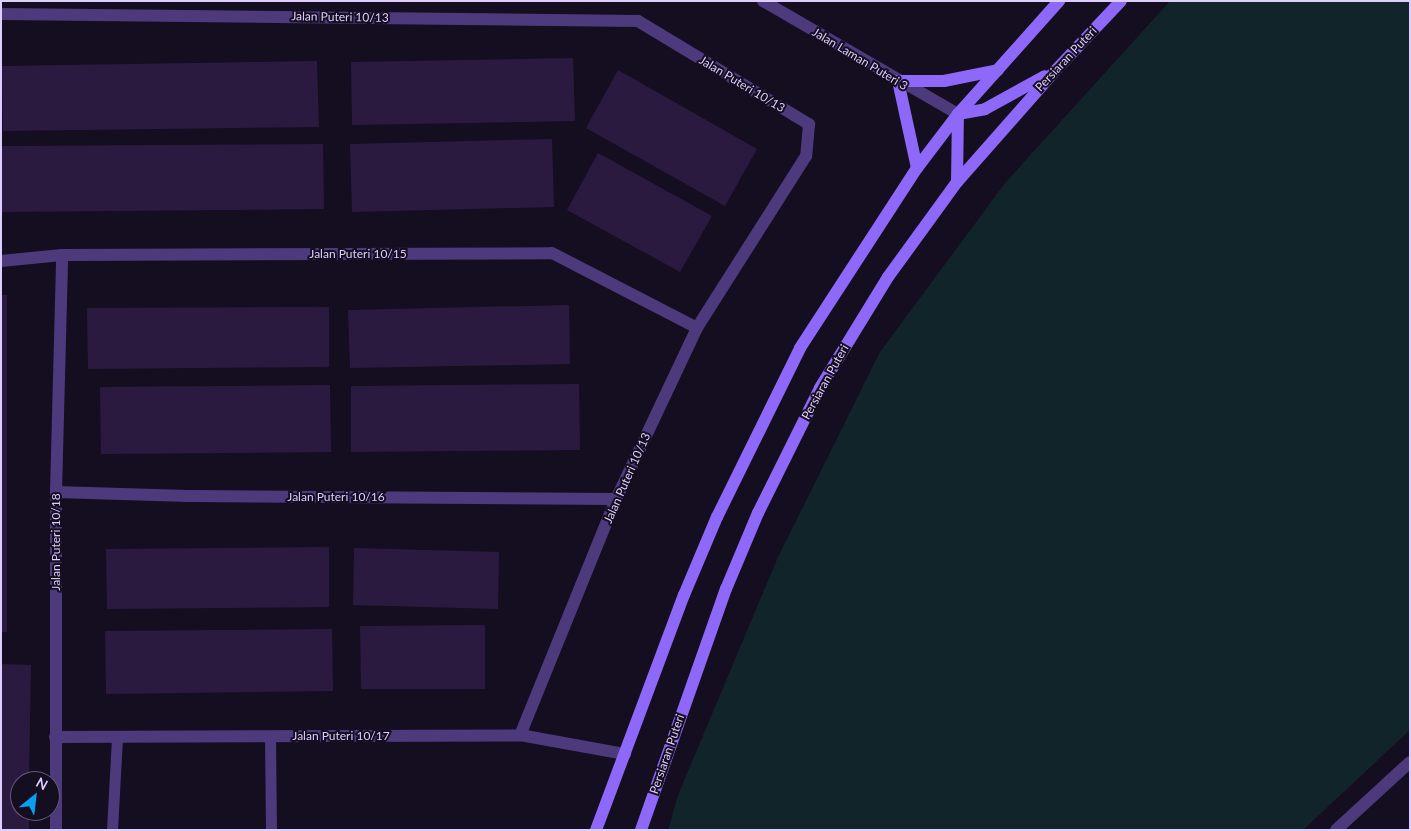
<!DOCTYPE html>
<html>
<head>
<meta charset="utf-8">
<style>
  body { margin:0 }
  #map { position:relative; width:1411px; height:831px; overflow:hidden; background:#150d20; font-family:Lato,sans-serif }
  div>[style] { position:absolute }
  .green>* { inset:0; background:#112429 }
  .building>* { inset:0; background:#2b1a40 }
  .service>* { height:11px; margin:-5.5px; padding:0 5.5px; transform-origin:5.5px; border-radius:5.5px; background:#4c3a7d }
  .minor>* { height:12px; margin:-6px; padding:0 6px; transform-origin:6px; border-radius:6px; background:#4c3a7d }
  .secondary>* { height:12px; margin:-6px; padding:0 6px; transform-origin:6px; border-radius:6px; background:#8e69f9 }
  span { translate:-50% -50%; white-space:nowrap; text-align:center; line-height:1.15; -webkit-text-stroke:4px #150d20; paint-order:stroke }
  .street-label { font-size:12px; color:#decefd }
  .frame { position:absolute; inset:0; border:2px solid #decefd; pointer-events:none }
  .north { position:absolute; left:10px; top:771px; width:50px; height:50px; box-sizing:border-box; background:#150d20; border:1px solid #655a78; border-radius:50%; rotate:29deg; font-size:14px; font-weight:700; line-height:20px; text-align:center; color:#decefd }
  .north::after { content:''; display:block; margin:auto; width:18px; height:22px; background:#09a1ee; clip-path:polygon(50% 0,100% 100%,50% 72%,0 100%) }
</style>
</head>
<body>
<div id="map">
  <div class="green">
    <div style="clip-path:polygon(1170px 1px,1410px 1px,1410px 730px,1303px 830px,668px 830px,678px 795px,778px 557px,880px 352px,1005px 183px)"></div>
  </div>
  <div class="building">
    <div style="clip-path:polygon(573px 58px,575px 121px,352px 125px,351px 62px)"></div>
    <div style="clip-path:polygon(317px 61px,319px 127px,3px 131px,2px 66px)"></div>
    <div style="clip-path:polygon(618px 70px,757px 149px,725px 206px,586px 128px)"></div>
    <div style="clip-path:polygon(552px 139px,554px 207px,352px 212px,350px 144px)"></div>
    <div style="clip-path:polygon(323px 144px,324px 209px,1px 212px,1px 146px)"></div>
    <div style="clip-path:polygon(598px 153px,712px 216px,680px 272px,567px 210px)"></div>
    <div style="clip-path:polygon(1px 295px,7px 295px,7px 632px,1px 632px)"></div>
    <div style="clip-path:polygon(569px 305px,570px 364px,350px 368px,348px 310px)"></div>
    <div style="clip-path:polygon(329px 307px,329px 367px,88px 369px,87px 308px)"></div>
    <div style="clip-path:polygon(579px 384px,580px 450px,351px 452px,351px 386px)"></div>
    <div style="clip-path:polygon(330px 385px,331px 452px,101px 454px,100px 387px)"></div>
    <div style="clip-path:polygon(329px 547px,329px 607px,107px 609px,106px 549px)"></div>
    <div style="clip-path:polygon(354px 548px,499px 552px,498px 609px,353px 605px)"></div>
    <div style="clip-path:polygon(485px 625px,485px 689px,361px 689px,360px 626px)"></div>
    <div style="clip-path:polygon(332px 629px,333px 691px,106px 694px,105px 631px)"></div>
    <div style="clip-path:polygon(1px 664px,31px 665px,29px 781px,20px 781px,20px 811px,29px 811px,29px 830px,1px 830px)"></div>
  </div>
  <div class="service">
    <div style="left:270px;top:736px;width:94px;rotate:89.4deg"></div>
    <div style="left:112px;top:830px;width:93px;rotate:-86.9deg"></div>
  </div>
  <div class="minor">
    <div style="left:763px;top:1px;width:225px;rotate:30.1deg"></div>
    <div style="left:1px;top:14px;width:637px;rotate:0.63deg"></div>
    <div style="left:638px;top:21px;width:200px;rotate:31.1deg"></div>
    <div style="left:809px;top:124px;width:32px;rotate:95deg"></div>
    <div style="left:806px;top:156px;width:204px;rotate:122.4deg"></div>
    <div style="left:697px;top:328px;width:189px;rotate:115.3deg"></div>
    <div style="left:616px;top:499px;width:255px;rotate:112.1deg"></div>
    <div style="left:1px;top:261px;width:61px;rotate:-5.6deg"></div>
    <div style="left:62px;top:255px;width:490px;rotate:-0.2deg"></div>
    <div style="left:552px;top:253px;width:163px;rotate:27.3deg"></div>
    <div style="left:56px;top:492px;width:132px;rotate:1.7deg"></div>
    <div style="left:188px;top:496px;width:428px;rotate:0.4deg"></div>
    <div style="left:55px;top:737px;width:465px;rotate:-0.2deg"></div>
    <div style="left:520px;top:735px;width:107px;rotate:10.3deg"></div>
    <div style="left:56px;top:830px;width:338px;rotate:-90deg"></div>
    <div style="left:56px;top:492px;width:237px;rotate:-88.5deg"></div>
    <div style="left:1336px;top:830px;width:100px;rotate:-42.6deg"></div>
  </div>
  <div class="secondary">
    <div style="left:958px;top:114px;width:27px;rotate:-10deg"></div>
    <div style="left:985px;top:109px;width:68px;rotate:-28.8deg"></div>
    <div style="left:917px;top:168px;width:89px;rotate:-102.3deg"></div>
    <div style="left:898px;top:81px;width:46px"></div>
    <div style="left:944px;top:81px;width:55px;rotate:-11.5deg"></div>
    <div style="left:957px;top:182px;width:68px;rotate:-89.2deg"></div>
    <div style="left:596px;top:830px;width:251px;rotate:-69.5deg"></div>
    <div style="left:684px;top:595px;width:85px;rotate:-67.1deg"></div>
    <div style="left:717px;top:517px;width:188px;rotate:-63.8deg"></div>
    <div style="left:800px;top:348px;width:215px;rotate:-57deg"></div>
    <div style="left:917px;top:168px;width:68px;rotate:-52.8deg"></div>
    <div style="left:958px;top:114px;width:152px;rotate:-48.2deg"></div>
    <div style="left:641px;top:830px;width:256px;rotate:-70.6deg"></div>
    <div style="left:726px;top:589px;width:82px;rotate:-67.2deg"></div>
    <div style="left:758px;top:513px;width:140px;rotate:-63.6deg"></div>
    <div style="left:820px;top:388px;width:130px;rotate:-58.5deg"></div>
    <div style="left:888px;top:277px;width:117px;rotate:-54deg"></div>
    <div style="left:957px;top:182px;width:148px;rotate:-48.6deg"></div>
    <div style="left:1055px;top:71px;width:96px;rotate:-46.7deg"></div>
  </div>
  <div class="street-label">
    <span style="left:340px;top:17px;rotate:1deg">Jalan Puteri 10/13</span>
    <span style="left:860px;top:59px;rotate:31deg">Jalan Laman Puteri 3</span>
    <span style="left:1066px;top:59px;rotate:-47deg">Persiaran Puteri</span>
    <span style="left:742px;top:84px;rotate:31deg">Jalan Puteri 10/13</span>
    <span style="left:358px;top:254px">Jalan Puteri 10/15</span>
    <span style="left:825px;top:382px;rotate:-61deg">Persiaran Puteri</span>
    <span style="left:627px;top:478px;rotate:-66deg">Jalan Puteri 10/13</span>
    <span style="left:336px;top:497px">Jalan Puteri 10/16</span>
    <span style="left:56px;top:542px;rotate:-90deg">Jalan Puteri 10/18</span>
    <span style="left:341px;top:736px">Jalan Puteri 10/17</span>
    <span style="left:667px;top:754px;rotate:-71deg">Persiaran Puteri</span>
  </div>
  <div class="frame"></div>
  <div class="north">N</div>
</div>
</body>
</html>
